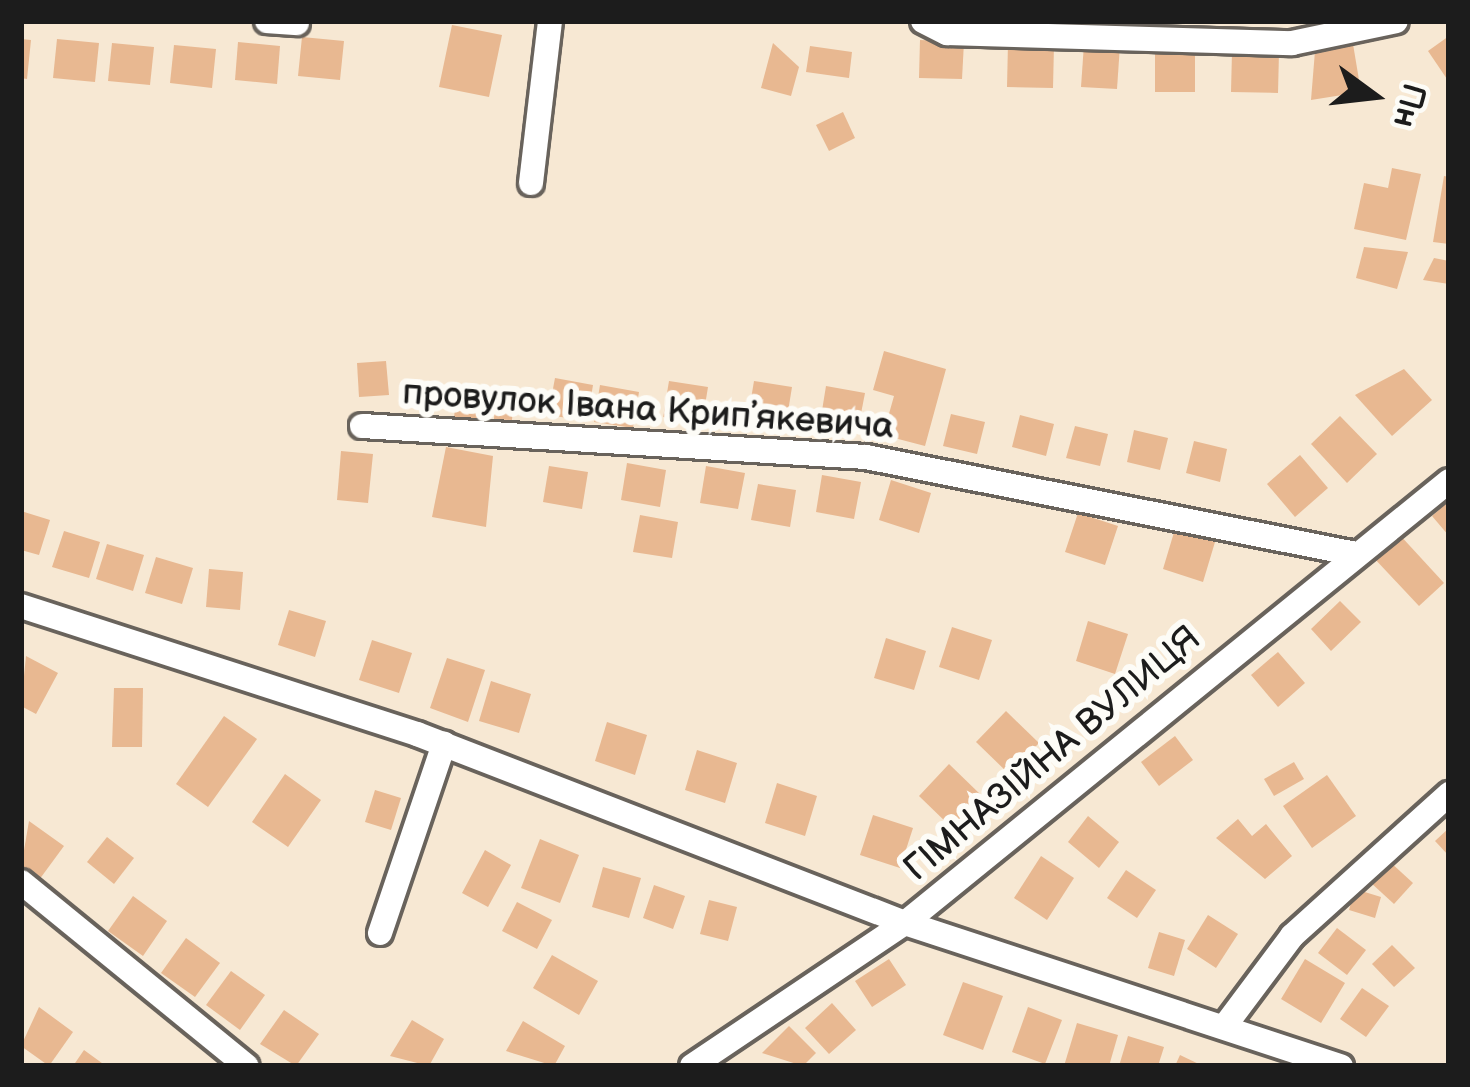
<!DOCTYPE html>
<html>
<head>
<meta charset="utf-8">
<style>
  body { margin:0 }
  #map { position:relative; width:1470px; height:1087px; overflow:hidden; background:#f7e8d3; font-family:"Balsamiq Sans",sans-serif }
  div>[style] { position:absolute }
  .building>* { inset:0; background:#e8b891 }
  .roads { filter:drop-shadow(3px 0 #69635c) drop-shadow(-3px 0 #69635c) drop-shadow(0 3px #69635c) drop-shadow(0 -3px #69635c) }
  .minor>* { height:24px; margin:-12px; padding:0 12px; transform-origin:12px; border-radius:12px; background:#fff }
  span { translate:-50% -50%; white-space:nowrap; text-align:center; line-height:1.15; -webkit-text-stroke:12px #fdfcf7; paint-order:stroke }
  .street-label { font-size:36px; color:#1c1c1c }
  .frame { position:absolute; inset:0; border:24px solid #1c1c1c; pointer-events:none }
  .north { position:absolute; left:1314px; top:36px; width:120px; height:120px; -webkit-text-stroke:9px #fdfcf7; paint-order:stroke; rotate:105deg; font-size:33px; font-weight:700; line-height:48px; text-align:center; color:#1c1c1c }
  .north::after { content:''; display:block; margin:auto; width:42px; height:54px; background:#1c1c1c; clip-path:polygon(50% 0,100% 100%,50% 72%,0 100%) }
</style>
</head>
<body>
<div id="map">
  <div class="building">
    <div style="clip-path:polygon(452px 25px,502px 35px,489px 97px,439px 87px)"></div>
    <div style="clip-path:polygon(1449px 36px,1449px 82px,1428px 51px)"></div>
    <div style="clip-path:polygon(302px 37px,344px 41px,340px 80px,298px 76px)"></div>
    <div style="clip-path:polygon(21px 39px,31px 40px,27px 79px,21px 78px)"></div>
    <div style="clip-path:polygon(57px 39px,99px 43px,95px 82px,53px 78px)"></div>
    <div style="clip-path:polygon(920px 40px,964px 42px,962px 79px,919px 78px)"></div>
    <div style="clip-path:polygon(238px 42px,280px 46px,277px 84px,235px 80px)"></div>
    <div style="clip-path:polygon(112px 43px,154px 47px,150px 85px,108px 81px)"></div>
    <div style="clip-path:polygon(773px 43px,799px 67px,791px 96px,761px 88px)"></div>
    <div style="clip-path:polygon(1008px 43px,1054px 45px,1053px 88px,1007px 87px)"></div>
    <div style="clip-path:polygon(1084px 44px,1120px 45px,1117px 89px,1081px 87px)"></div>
    <div style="clip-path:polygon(1353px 44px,1361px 92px,1311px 100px,1315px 51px)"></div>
    <div style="clip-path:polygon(174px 45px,216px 49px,212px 88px,170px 83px)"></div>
    <div style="clip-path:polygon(810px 46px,852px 52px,849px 78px,806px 72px)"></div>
    <div style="clip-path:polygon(1155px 49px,1195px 49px,1195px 92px,1155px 92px)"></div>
    <div style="clip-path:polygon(1232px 52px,1279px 52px,1278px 93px,1231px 92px)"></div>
    <div style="clip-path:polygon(843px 112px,855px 138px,829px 151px,816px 125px)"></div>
    <div style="clip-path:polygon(1392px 168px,1421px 174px,1406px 240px,1354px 229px,1364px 183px,1388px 188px)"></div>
    <div style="clip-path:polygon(1444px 176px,1449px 177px,1449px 244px,1433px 242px)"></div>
    <div style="clip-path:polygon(1364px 247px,1408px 252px,1397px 289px,1356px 278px)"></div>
    <div style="clip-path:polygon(1434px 258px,1449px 261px,1449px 284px,1423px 280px)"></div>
    <div style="clip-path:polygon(884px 351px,946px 369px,925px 446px,883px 435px,894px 396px,873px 390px)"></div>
    <div style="clip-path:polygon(386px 361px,389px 395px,359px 397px,357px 363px)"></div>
    <div style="clip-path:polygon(1404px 369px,1432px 400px,1392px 436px,1355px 395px)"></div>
    <div style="clip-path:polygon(555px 378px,593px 385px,587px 421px,548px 415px)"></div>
    <div style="clip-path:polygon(669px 381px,708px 387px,702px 424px,663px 417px)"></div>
    <div style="clip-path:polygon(754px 381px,792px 387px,786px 424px,748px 417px)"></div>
    <div style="clip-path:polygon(600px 385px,639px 392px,633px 428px,594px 422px)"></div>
    <div style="clip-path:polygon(826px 386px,865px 393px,858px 429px,820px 423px)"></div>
    <div style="clip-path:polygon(457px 389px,485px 392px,483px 420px,454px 418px)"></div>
    <div style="clip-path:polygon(496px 393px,514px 394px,512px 420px,494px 419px)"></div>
    <div style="clip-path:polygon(951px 414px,985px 422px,977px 454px,943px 446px)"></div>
    <div style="clip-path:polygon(1020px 415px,1054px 424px,1046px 456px,1012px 447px)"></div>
    <div style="clip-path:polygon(1340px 416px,1377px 454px,1347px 483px,1311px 444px)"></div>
    <div style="clip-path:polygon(1075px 426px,1108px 434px,1100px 466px,1066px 458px)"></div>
    <div style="clip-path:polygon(1134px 430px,1168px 438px,1160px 470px,1127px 462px)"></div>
    <div style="clip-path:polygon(1194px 441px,1227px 449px,1220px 482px,1186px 473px)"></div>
    <div style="clip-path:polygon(446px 447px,493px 456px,486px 527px,432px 517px)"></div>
    <div style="clip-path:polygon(341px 451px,373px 454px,368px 503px,337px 500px)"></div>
    <div style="clip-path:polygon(1300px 455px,1328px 488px,1295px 517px,1267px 484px)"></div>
    <div style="clip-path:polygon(627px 463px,666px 470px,660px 507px,621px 500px)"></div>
    <div style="clip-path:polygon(549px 466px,588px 472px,582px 509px,543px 502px)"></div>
    <div style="clip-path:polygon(706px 466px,745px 473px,738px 509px,700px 503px)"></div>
    <div style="clip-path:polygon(822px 475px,861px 482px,854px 519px,816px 512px)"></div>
    <div style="clip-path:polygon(891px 480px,931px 493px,919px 533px,879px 520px)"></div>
    <div style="clip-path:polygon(758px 484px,796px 490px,790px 527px,751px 520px)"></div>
    <div style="clip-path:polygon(1449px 501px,1449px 536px,1432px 516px)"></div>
    <div style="clip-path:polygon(21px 511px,50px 520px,39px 555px,21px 550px)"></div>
    <div style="clip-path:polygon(1078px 513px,1118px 526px,1105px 565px,1065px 552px)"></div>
    <div style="clip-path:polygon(640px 515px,678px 522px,672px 558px,633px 552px)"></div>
    <div style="clip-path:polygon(1175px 529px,1215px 542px,1203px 582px,1163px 569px)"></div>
    <div style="clip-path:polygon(64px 531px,100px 542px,89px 578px,52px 567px)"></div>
    <div style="clip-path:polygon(1398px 533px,1444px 583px,1419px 606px,1373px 557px)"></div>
    <div style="clip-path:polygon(107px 544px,144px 555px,133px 591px,96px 579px)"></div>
    <div style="clip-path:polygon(156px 557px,193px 568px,182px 604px,145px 593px)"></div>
    <div style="clip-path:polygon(209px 569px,243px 572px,240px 610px,206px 607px)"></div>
    <div style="clip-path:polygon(1340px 601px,1361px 622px,1331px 651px,1311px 629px)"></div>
    <div style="clip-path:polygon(289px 610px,326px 621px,315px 657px,278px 645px)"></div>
    <div style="clip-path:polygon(1088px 621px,1128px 634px,1115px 674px,1076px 661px)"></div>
    <div style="clip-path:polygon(952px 627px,992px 640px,979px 680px,939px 667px)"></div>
    <div style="clip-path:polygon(886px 638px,926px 651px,914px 690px,874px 678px)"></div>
    <div style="clip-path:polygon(372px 640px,412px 653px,399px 693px,359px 680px)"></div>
    <div style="clip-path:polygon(1278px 652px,1305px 683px,1278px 707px,1251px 675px)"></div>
    <div style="clip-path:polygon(26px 656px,58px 673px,36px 714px,21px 706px)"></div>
    <div style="clip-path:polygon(447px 658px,485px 670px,468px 722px,430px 708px)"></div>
    <div style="clip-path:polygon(491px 681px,531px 694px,519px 733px,479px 721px)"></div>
    <div style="clip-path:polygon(114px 688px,143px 688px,142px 747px,112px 747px)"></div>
    <div style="clip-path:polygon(1006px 711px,1039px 743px,1009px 774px,976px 742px)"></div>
    <div style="clip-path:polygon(224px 716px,257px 739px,208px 807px,176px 784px)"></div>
    <div style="clip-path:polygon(607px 722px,647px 735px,635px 775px,595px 761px)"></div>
    <div style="clip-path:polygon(1175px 736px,1193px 760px,1159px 786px,1141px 762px)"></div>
    <div style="clip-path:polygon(697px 750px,737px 763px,725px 803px,685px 790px)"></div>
    <div style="clip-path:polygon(1294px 762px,1304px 779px,1274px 796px,1264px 779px)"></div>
    <div style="clip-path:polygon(949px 764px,982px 796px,952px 828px,919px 796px)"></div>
    <div style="clip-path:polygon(285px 774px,321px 800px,288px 847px,252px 822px)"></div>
    <div style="clip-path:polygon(1327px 775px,1356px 816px,1312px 848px,1283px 806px)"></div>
    <div style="clip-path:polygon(777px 783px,817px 796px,805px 836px,765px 823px)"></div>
    <div style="clip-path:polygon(375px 790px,401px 798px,391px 830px,365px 822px)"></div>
    <div style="clip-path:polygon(873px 815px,913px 828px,900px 868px,860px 855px)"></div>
    <div style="clip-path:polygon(1088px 816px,1119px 842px,1099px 868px,1068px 842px)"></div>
    <div style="clip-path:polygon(1238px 819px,1252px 836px,1266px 824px,1292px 856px,1265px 879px,1216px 838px)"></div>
    <div style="clip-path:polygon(29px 821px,64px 846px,39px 880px,21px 868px)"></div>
    <div style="clip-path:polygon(1449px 828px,1449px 856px,1435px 841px)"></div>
    <div style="clip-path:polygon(107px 837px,134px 858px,114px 884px,87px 862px)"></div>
    <div style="clip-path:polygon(540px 839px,579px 855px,560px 903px,521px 888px)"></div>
    <div style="clip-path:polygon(485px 850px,511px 865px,488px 907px,462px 893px)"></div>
    <div style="clip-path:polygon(1041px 856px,1074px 878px,1047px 920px,1014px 898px)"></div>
    <div style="clip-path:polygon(1389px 861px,1413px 883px,1394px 904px,1370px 882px)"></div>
    <div style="clip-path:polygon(603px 867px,641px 878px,629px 918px,592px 907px)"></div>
    <div style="clip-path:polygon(1126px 870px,1156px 890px,1137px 918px,1107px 898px)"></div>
    <div style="clip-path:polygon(654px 885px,685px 896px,673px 929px,643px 918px)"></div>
    <div style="clip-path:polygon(1355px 889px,1381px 897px,1375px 918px,1349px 910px)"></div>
    <div style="clip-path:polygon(133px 896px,167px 921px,143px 956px,108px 931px)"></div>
    <div style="clip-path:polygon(709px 900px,737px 907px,728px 941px,700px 934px)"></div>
    <div style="clip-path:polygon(517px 902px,552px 920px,537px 949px,502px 931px)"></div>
    <div style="clip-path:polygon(1208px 915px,1238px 934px,1216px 968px,1187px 949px)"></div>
    <div style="clip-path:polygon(1337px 928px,1366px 950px,1347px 975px,1318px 953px)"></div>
    <div style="clip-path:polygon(1159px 932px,1185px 940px,1174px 976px,1148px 968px)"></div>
    <div style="clip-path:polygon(186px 938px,220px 963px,195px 997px,161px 973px)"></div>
    <div style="clip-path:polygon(1392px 945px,1415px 968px,1394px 987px,1372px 964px)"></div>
    <div style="clip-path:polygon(552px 955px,598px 981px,579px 1015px,533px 988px)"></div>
    <div style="clip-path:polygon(889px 959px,906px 985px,872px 1007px,855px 981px)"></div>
    <div style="clip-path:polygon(1305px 959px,1345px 983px,1321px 1023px,1281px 999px)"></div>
    <div style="clip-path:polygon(231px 971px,265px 995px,240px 1030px,206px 1005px)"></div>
    <div style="clip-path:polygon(963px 982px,1003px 996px,983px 1050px,943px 1035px)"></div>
    <div style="clip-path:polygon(1362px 988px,1389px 1006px,1366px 1037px,1340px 1019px)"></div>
    <div style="clip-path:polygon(832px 1003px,856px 1030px,829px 1054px,805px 1028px)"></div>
    <div style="clip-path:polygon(39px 1007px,73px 1032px,49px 1066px,21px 1046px)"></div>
    <div style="clip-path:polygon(1028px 1007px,1062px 1020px,1045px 1064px,1012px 1052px)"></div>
    <div style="clip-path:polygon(284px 1010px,319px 1034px,296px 1066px,260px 1044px)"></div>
    <div style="clip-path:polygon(412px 1020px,444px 1039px,429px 1066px,390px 1056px)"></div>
    <div style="clip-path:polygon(523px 1021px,565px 1046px,554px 1066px,506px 1051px)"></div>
    <div style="clip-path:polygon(1077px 1023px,1118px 1035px,1109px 1066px,1064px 1066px)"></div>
    <div style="clip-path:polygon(789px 1026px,816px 1053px,803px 1066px,762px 1053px)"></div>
    <div style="clip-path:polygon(1128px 1036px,1164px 1047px,1158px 1066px,1119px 1066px)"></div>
    <div style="clip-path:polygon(84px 1050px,106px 1066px,73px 1066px)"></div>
    <div style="clip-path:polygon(1180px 1055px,1203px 1066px,1175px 1066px)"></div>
  </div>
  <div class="roads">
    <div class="minor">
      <div style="left:267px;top:21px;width:30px;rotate:4deg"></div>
      <div style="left:923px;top:21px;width:27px;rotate:27deg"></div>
      <div style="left:947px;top:33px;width:345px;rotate:1.7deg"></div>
      <div style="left:1292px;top:43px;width:106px;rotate:-11.9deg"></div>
      <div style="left:531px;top:183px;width:163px;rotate:-83.3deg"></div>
      <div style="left:362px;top:426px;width:505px;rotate:3.52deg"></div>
      <div style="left:866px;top:457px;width:496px;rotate:11.2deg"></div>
      <div style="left:21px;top:606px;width:416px;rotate:17.9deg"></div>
      <div style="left:417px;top:734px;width:523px;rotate:21.17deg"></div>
      <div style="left:905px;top:923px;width:459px;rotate:18.2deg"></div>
      <div style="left:21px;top:882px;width:291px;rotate:39.2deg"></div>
      <div style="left:380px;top:933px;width:200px;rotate:-71.3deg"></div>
      <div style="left:1224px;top:1027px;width:114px;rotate:-53.2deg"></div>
      <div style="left:1292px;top:936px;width:212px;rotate:-42.1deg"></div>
      <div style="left:692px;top:1066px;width:257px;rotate:-33.9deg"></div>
      <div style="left:905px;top:923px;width:701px;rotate:-39.09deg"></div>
    </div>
  </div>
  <div class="street-label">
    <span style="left:648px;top:410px;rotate:4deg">провулок Івана Крипʼякевича</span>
    <span style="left:1053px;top:754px;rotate:-40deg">ГІМНАЗІЙНА ВУЛИЦЯ</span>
  </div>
  <div class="frame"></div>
  <div class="north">Пн</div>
</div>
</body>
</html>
